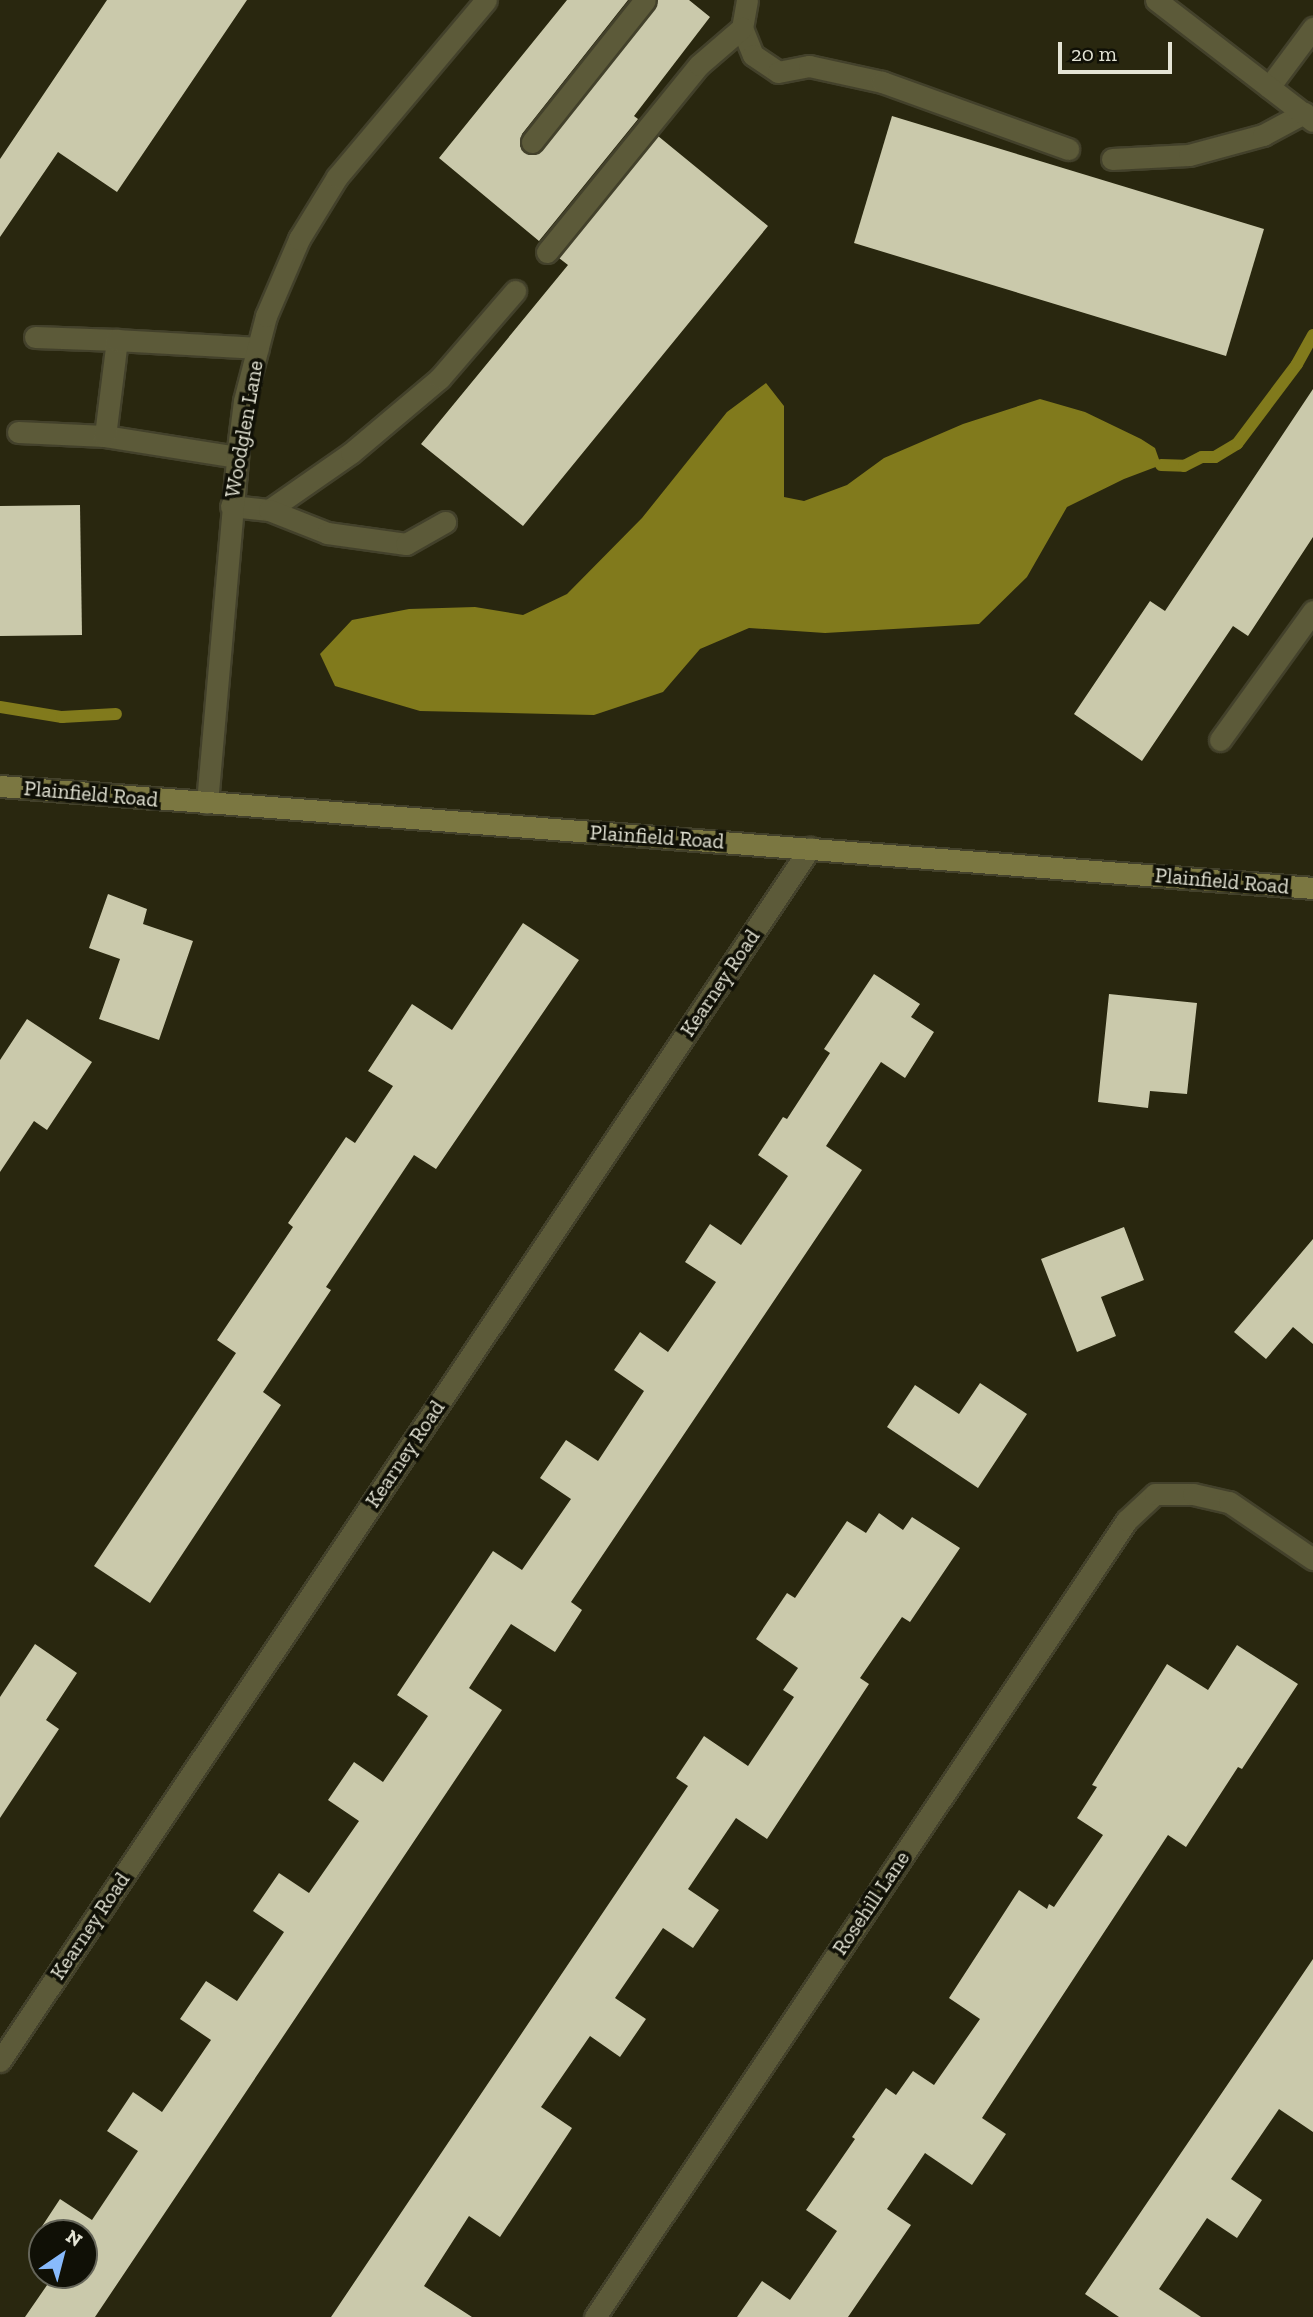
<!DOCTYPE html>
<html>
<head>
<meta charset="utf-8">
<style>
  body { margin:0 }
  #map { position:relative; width:1313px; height:2317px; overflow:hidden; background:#29270f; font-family:"Zilla Slab",serif }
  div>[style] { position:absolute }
  .water>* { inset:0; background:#817a1c }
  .stream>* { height:12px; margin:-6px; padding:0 6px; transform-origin:6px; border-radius:6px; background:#817a1c }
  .building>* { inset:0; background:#cac9ab }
  .roads { filter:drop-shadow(2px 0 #43412b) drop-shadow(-2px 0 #43412b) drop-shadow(0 2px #43412b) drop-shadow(0 -2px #43412b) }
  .lane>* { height:21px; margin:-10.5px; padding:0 10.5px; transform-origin:10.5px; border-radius:10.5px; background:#5c5a39 }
  .street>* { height:21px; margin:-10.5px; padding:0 10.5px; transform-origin:10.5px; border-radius:10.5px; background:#5c5a39 }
  .secondary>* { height:21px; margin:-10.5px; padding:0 10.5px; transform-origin:10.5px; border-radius:10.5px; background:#7b7741 }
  span { translate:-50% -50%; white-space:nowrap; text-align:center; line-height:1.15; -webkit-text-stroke:7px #101006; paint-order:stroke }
  .street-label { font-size:21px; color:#e4e4d5 }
  .north { position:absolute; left:28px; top:2219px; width:70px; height:70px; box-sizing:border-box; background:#101006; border:2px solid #656559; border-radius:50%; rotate:35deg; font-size:19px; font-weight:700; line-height:28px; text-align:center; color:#e4e4d5 }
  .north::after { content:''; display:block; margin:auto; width:24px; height:32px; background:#88bafc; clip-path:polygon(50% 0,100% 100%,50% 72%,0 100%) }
  .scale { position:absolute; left:1058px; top:42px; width:114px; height:32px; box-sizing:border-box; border:4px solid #e4e4d5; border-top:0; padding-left:9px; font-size:21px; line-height:24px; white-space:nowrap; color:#e4e4d5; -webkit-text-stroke:5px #101006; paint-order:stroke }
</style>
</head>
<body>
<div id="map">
  <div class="water">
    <div style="clip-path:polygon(766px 383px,784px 406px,784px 497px,804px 501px,847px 485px,884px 458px,963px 424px,1040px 399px,1085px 412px,1141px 439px,1155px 448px,1161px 465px,1124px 479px,1067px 507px,1027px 577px,979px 624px,825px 633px,749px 628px,700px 649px,663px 692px,594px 715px,420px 711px,335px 686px,320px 654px,352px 620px,409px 609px,475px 607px,523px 615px,567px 594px,642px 518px,727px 412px)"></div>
  </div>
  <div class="stream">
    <div style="left:1161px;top:465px;width:23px;rotate:2deg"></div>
    <div style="left:1184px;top:466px;width:20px;rotate:-27deg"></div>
    <div style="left:1202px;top:457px;width:13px"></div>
    <div style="left:1215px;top:457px;width:26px;rotate:-31deg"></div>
    <div style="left:1237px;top:444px;width:100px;rotate:-53.1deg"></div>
    <div style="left:1297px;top:364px;width:33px;rotate:-61deg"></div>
    <div style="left:0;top:707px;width:63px;rotate:9.2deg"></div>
    <div style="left:62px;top:717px;width:54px;rotate:-3.2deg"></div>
  </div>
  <div class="building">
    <div style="clip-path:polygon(107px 0,247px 0,117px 192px,58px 152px,0 237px,0 159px)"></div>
    <div style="clip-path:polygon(567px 0,628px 0,522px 134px,520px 146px,529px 155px,542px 150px,655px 8px,658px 0,689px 0,710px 17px,634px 116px,638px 119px,539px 241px,439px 158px)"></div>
    <div style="clip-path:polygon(892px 116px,1264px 229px,1226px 356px,854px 243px)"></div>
    <div style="clip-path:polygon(658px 136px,768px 226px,523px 526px,421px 444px,568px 265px,559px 258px)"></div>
    <div style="clip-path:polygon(1313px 389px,1313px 537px,1248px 636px,1233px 626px,1142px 761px,1074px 714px,1150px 601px,1165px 611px)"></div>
    <div style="clip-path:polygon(80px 505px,82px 635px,0 636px,0 506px)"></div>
    <div style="clip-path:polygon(108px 894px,147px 909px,143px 924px,193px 941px,159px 1040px,99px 1019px,120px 959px,89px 948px)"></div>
    <div style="clip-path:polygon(523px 923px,579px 960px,436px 1169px,414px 1155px,326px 1287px,331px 1290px,263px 1392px,281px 1405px,150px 1603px,94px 1566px,236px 1353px,217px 1340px,293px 1227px,288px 1223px,346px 1137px,355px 1143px,393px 1086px,368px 1071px,412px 1004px,452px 1030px)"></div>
    <div style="clip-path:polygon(874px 974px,920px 1004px,911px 1017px,934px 1032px,905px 1078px,881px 1062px,826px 1146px,862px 1170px,571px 1602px,582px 1610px,555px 1652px,511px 1624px,469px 1688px,502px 1710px,95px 2317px,25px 2317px,54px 2275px,84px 2275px,84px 2233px,42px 2233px,42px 2242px,35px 2237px,60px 2199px,92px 2220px,138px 2151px,107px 2131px,133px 2092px,162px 2112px,211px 2040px,180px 2019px,206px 1981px,237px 2001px,284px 1932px,253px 1911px,279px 1873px,309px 1893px,359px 1821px,328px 1800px,354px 1762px,383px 1782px,428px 1716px,397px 1695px,493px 1551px,522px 1570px,571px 1499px,540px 1478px,566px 1440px,598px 1461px,644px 1391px,614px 1370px,640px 1332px,668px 1352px,716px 1282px,685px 1262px,710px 1224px,741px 1245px,788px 1176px,758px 1155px,783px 1117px,787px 1119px,830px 1053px,824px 1049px)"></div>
    <div style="clip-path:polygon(1109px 994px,1197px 1003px,1187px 1094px,1150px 1091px,1148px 1108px,1098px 1102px)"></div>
    <div style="clip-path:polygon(27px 1019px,92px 1062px,47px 1130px,34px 1121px,0 1172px,0 1060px)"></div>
    <div style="clip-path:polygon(1124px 1227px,1144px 1280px,1101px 1297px,1116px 1336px,1077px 1352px,1041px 1259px)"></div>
    <div style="clip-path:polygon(1313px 1239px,1313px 1344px,1293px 1327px,1266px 1359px,1234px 1332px)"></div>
    <div style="clip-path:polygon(980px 1383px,1027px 1414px,978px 1488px,887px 1427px,915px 1385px,959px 1414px)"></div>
    <div style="clip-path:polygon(879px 1513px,903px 1530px,912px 1517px,960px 1548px,910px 1622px,902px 1617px,860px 1678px,869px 1684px,767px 1839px,736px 1818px,688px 1889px,719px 1910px,693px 1948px,663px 1928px,615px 1998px,646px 2019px,620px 2057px,590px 2036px,541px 2107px,572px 2128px,500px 2237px,469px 2216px,424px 2286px,472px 2317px,331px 2317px,688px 1786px,676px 1778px,704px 1736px,748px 1766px,794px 1697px,783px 1690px,798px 1668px,756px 1639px,787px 1593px,795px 1598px,847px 1521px,866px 1533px)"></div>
    <div style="clip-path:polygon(35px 1644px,77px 1673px,46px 1720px,59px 1729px,0 1818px,0 1697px)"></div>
    <div style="clip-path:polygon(1237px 1645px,1298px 1684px,1242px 1769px,1238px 1767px,1186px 1847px,1168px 1835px,982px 2118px,1006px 2134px,972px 2185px,925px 2153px,887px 2209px,911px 2225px,848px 2317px,737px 2317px,762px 2281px,790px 2300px,837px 2231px,806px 2210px,855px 2139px,852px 2137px,886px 2088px,896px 2095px,913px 2071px,934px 2085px,980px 2019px,949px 1998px,1019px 1890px,1047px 1909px,1049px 1904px,1054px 1907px,1103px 1835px,1077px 1818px,1097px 1787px,1092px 1785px,1167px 1664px,1208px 1690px)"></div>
    <div style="clip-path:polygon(1313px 1959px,1313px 2132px,1279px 2109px,1231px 2179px,1262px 2200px,1237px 2238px,1207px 2218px,1159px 2289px,1201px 2317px,1119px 2317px,1085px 2294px)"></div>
  </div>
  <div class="roads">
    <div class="lane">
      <div style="left:747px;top:0;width:28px;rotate:100deg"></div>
      <div style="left:742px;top:28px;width:29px;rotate:68deg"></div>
      <div style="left:753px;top:55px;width:30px;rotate:34deg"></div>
      <div style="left:778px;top:72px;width:32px;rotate:-11deg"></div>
      <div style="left:809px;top:66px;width:75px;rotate:12.4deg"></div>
      <div style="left:882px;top:82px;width:198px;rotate:19.8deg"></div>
      <div style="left:1269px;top:87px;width:74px;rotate:-53.3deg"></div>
      <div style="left:532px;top:142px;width:181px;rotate:-51.5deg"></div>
      <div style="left:1112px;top:159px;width:77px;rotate:-3deg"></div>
      <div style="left:1189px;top:155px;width:77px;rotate:-15.1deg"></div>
      <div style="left:1263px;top:135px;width:47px;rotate:-28.2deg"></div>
      <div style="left:547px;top:252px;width:241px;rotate:-50.9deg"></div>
      <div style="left:699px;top:65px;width:57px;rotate:-40.7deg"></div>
      <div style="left:35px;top:337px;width:82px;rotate:2.1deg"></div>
      <div style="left:18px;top:432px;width:87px;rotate:2.6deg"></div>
      <div style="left:231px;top:506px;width:38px;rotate:6deg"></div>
      <div style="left:269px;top:510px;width:100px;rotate:-34.8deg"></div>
      <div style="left:351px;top:453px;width:116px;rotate:-40.1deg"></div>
      <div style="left:440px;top:378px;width:115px;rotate:-49.2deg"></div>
      <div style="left:269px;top:510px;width:62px;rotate:21.6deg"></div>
      <div style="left:327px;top:533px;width:80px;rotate:7.9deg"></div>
      <div style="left:406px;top:544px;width:45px;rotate:-29.4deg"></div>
      <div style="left:1220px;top:740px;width:159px;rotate:-54.2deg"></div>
    </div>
    <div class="street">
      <div style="left:1156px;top:0;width:198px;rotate:37.6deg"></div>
      <div style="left:237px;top:457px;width:134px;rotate:-171deg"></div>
      <div style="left:105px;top:436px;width:97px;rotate:-82.9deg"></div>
      <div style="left:117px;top:340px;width:141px;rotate:3.2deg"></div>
      <div style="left:207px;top:803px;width:347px;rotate:-85deg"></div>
      <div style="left:237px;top:457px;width:56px;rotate:-82.9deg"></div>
      <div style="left:244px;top:401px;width:88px;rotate:-75.5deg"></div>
      <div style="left:266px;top:316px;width:84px;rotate:-66.8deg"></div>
      <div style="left:299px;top:239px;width:73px;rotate:-58.5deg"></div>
      <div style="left:337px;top:177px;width:231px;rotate:-49.9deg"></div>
      <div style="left:0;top:2061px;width:1459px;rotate:-56.27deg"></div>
      <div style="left:595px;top:2317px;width:958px;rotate:-56.28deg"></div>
      <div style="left:1127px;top:1520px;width:38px;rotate:-43deg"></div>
      <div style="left:1155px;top:1494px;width:38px"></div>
      <div style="left:1193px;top:1494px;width:37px;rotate:13deg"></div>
      <div style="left:1229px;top:1502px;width:102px;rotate:34.2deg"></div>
    </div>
    <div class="secondary">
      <div style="left:0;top:786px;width:1317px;rotate:4.44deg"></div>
    </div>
  </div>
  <div class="street-label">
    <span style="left:244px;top:429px;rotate:-80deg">Woodglen Lane</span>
    <span style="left:91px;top:794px;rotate:5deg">Plainfield Road</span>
    <span style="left:657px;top:837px;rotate:4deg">Plainfield Road</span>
    <span style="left:1222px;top:881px;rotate:5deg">Plainfield Road</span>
    <span style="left:720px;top:983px;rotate:-56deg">Kearney Road</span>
    <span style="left:405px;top:1454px;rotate:-56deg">Kearney Road</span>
    <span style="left:871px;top:1903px;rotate:-56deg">Rosehill Lane</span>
    <span style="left:90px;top:1926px;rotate:-56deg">Kearney Road</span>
  </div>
  <div class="north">N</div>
  <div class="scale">20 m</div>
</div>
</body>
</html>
